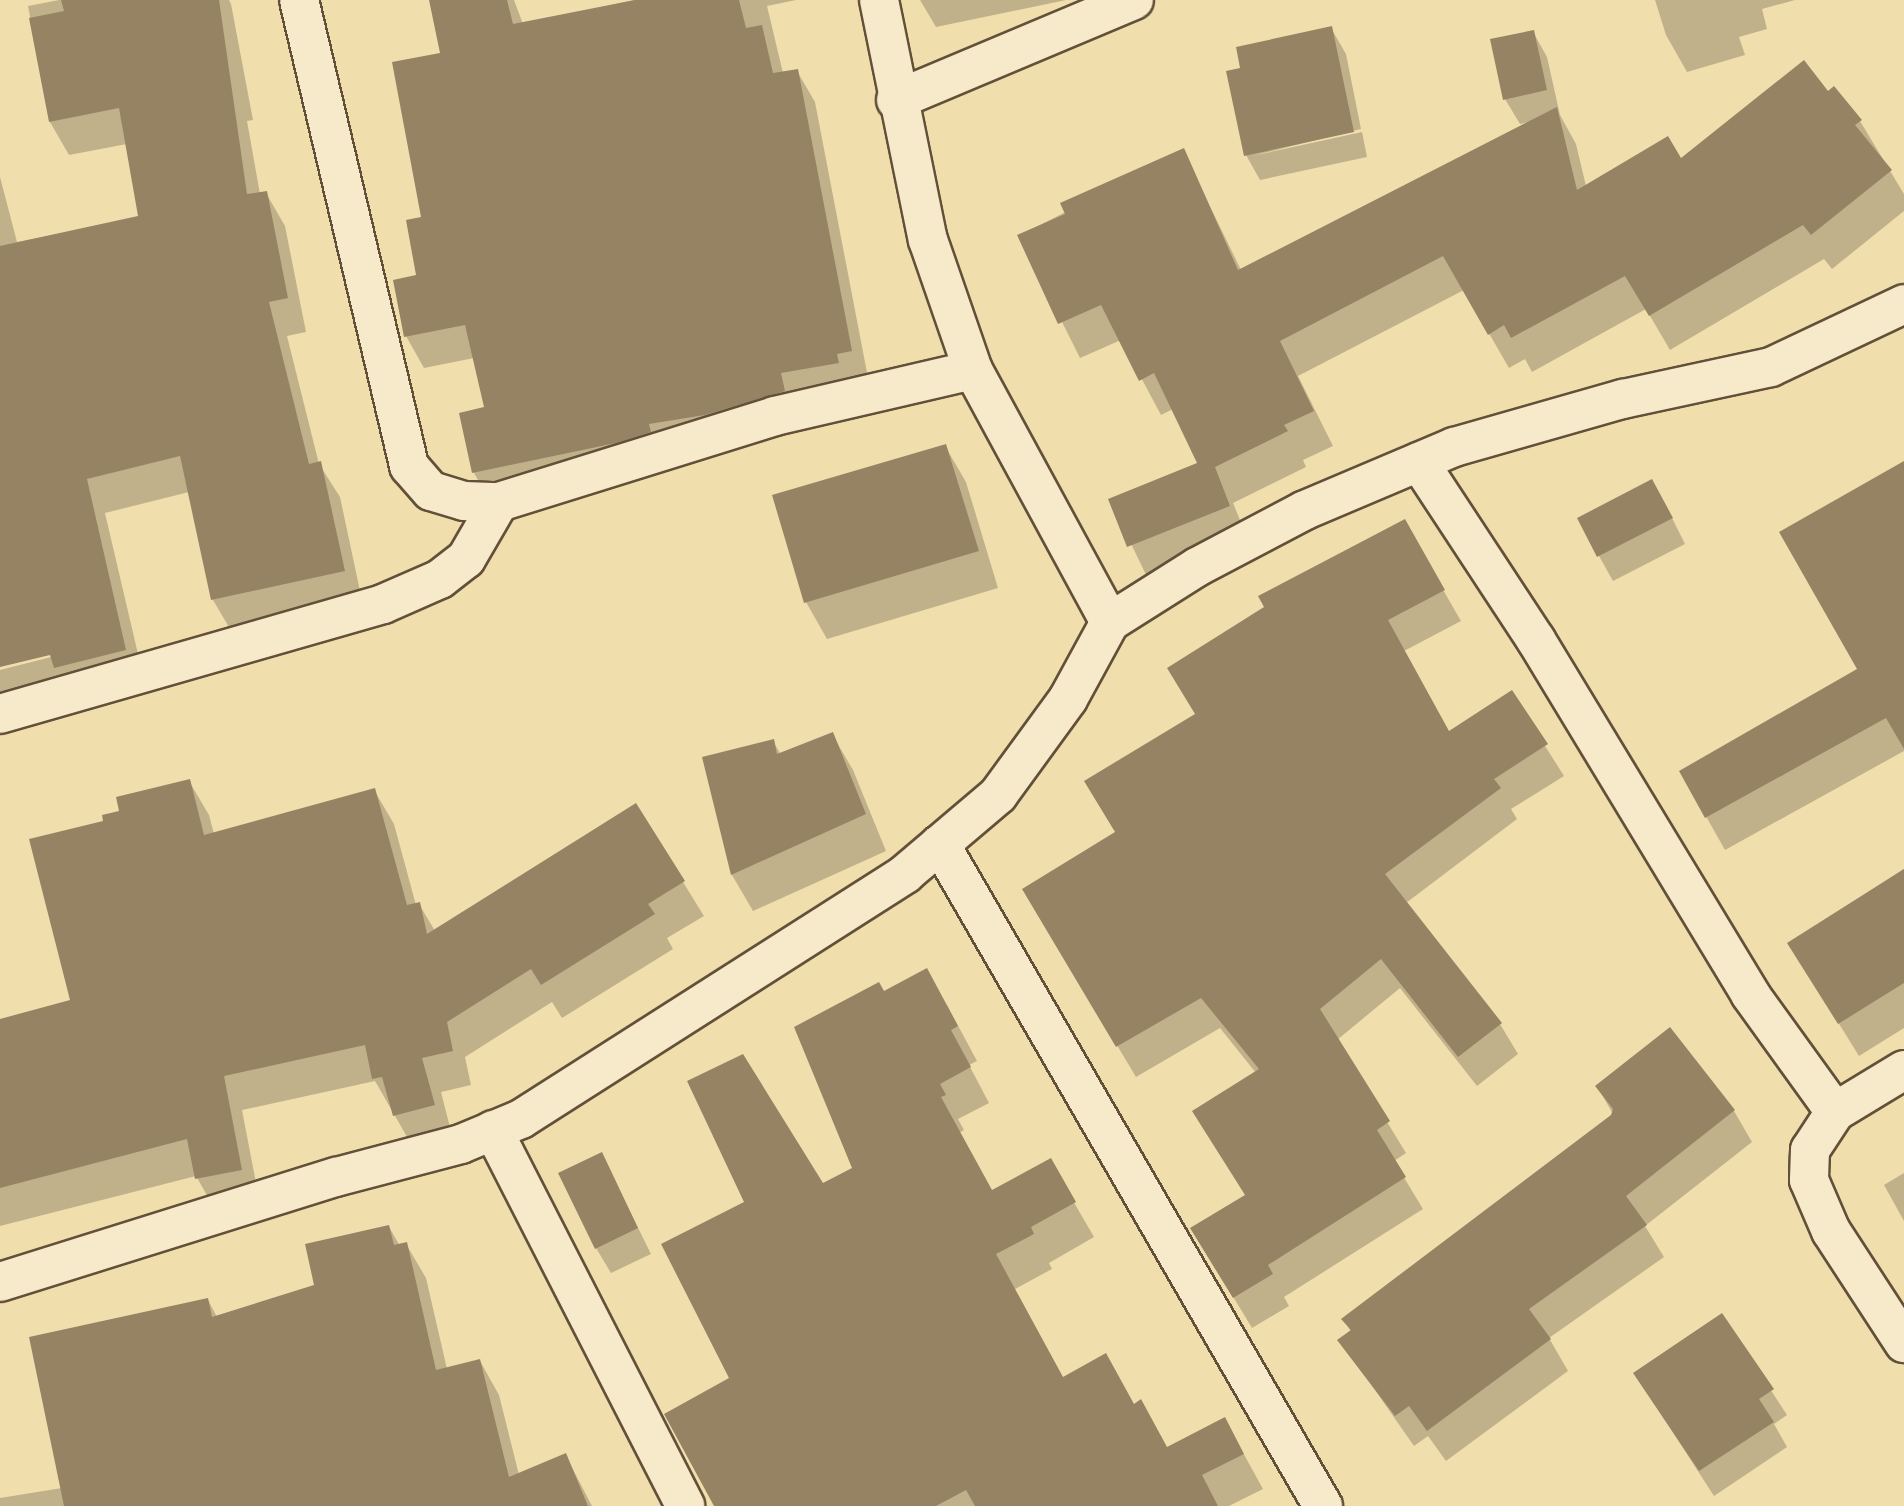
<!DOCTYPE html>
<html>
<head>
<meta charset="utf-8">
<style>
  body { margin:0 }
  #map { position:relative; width:1904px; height:1506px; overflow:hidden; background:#f1dead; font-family:"Libre Caslon Text",serif }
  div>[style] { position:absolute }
  .shadow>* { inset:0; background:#0003 }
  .building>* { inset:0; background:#968363 }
  .roads { filter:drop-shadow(2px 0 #635039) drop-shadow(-2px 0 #635039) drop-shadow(0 2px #635039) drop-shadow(0 -2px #635039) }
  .minor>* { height:38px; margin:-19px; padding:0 19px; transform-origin:19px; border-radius:19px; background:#f6eaca }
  span { translate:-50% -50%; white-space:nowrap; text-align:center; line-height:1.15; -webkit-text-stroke:5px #f6eaca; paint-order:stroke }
</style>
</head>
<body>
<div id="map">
  <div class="shadow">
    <div style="clip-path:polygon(59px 0,229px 0,231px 4px,253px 120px,247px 121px,260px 194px,266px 193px,285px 226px,306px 332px,287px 336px,319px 464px,340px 497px,363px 605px,233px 634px,213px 600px,189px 492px,105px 513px,145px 684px,0 707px,0 670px,59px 655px,58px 651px,0 666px,0 177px,17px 242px,140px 218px,127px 144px,69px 155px,50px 122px,28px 6px)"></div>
    <div style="clip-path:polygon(431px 0,514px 0,523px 24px,634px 0,796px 0,767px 6px,783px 73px,797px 71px,815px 102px,869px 383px,492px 505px,474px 473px,461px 414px,486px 409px,474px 358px,424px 368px,406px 336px,418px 276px,442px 54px)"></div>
    <div style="clip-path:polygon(920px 0,1066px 0,936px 27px)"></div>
    <div style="clip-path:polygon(1655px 0,1795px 0,1762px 9px,1767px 29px,1739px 37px,1745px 55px,1687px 72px,1666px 35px)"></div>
    <div style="clip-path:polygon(1331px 28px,1346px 54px,1361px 129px,1252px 156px,1362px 132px,1367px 157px,1260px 180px,1246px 155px,1242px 69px)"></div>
    <div style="clip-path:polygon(1533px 32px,1547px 57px,1560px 115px,1576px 144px,1586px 186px,1681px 161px,1834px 88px,1860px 121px,1904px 194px,1904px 211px,1832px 269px,1824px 259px,1670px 350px,1646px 309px,1532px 372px,1525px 359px,1509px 368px,1464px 290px,1298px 376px,1333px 446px,1303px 460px,1306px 467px,1233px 503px,1249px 542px,1149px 581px,1110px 500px,1199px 464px,1173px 409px,1161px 415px,1121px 340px,1080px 358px,1019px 236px,1183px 151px,1241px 270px,1529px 122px,1520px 124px,1505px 99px)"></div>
    <div style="clip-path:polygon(945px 446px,966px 482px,998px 588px,827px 639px,806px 602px)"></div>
    <div style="clip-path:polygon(1904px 463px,1904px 751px,1725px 850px,1681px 772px,1860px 669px)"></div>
    <div style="clip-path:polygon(1666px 506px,1685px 544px,1613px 581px,1599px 556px)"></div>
    <div style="clip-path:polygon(1404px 522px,1461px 621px,1404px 651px,1449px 733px,1511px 692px,1564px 776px,1511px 809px,1517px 819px,1406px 903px,1500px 1024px,1518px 1054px,1477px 1086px,1400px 988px,1337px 1040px,1406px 1153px,1394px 1161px,1423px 1209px,1284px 1297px,1289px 1306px,1252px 1328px,1211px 1260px,1246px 1196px,1256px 1073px,1220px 1028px,1136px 1077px,1042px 920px,1116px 833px,1197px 715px)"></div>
    <div style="clip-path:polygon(832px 734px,853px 770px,886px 851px,753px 911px,732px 875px,704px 758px,773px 741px,781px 755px)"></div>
    <div style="clip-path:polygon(189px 781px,209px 815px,214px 834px,374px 790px,394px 824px,416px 905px,419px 904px,435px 931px,636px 806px,704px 916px,667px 938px,673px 949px,562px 1018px,552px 1002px,465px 1057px,471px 1085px,441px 1092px,453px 1139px,414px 1149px,375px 1081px,242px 1110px,260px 1204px,217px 1213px,196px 1176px,0 1226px,0 1021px,72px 1001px,105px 822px)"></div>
    <div style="clip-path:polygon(1904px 869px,1904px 1028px,1859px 1056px,1789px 943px)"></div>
    <div style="clip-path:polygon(884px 994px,947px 1005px,977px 1061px,969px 1065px,989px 1103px,958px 1119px,964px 1130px,959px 1133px,992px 1192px,1050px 1161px,1094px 1237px,1049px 1263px,1052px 1269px,1015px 1289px,1063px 1378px,1134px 1406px,1167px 1449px,1225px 1420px,1263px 1489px,1229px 1506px,716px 1506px,731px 1379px,822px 1185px,854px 1169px)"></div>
    <div style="clip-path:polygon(1669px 1029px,1734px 1111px,1752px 1142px,1645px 1226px,1664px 1257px,1549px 1338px,1568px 1371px,1446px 1461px,1428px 1436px,1414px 1446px,1340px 1340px,1351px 1332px,1344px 1320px,1613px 1114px,1597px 1086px)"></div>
    <div style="clip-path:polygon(602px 1155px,651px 1254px,611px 1273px,596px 1248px)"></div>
    <div style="clip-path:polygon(1904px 1173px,1904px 1221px,1884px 1185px)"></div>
    <div style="clip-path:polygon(389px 1227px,400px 1246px,406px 1244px,426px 1278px,447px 1369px,480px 1361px,499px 1395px,519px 1475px,566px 1456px,592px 1506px,387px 1506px,316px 1286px)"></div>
    <div style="clip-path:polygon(208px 1300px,317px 1506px,0 1506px,0 1498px,62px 1488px)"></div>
    <div style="clip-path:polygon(1722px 1315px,1787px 1415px,1774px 1424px,1787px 1447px,1714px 1496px,1635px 1374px)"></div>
  </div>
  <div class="building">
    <div style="clip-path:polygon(61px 0,219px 0,247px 194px,267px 191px,288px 298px,269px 302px,309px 464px,321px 461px,345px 571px,211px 600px,180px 456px,87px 479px,126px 650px,54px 668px,50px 655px,0 667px,0 246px,138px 216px,119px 108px,49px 122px,29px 18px,64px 11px)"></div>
    <div style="clip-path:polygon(429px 0,507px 0,513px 24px,635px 0,739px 0,746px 28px,762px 25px,773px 73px,798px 69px,852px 351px,837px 354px,839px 363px,781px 373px,785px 391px,705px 415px,649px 424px,651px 432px,616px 443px,472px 473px,459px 413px,484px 407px,465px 325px,404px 337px,393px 280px,416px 275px,406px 220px,421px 217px,392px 62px,440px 53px)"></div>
    <div style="clip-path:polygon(1332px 26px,1354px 132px,1244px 156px,1226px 71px,1240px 68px,1236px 47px)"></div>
    <div style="clip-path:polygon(1534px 30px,1547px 90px,1503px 100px,1490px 39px)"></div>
    <div style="clip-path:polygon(1804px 60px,1828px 91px,1834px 86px,1862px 120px,1855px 125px,1892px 170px,1811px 235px,1803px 225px,1649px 316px,1625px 276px,1511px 338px,1504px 325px,1488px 335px,1443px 256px,1280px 341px,1314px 411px,1284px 425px,1288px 431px,1215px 467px,1230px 506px,1127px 547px,1108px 499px,1197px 463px,1154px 373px,1139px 381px,1101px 305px,1058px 324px,1017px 235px,1065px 214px,1060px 203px,1184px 148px,1238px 270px,1557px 107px,1577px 190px,1668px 136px,1681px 158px)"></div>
    <div style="clip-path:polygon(946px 444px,979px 551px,804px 603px,772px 495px)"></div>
    <div style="clip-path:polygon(1904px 461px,1904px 749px,1886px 718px,1705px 818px,1679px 771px,1857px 669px,1779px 532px)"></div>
    <div style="clip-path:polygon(1652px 479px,1673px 518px,1597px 557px,1577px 518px)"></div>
    <div style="clip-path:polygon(1405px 519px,1445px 590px,1388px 620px,1449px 731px,1512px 690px,1548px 744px,1494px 779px,1501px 788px,1385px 874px,1502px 1023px,1458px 1057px,1381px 959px,1320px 1009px,1390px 1121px,1377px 1130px,1406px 1177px,1268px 1265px,1273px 1274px,1233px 1298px,1190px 1228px,1245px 1195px,1192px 1111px,1259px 1069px,1201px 998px,1116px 1047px,1022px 889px,1115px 832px,1084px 781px,1195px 714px,1167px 668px,1264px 607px,1258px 596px)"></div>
    <div style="clip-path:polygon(833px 732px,866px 814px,731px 875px,702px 757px,774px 739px,777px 754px)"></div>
    <div style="clip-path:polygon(190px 779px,204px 835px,375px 788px,407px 905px,420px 902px,427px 934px,636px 803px,685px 881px,648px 904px,655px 914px,541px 985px,531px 969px,447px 1022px,453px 1051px,422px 1058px,435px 1105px,393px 1116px,382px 1077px,372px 1079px,365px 1045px,224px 1076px,242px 1170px,195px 1179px,187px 1139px,0 1188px,0 1019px,70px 1000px,29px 839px,103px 821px,102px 815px,119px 811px,116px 797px)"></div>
    <div style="clip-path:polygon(1904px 869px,1904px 983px,1838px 1024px,1787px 943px)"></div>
    <div style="clip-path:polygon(927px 968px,958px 1026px,951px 1030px,971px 1067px,940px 1084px,946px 1095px,941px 1097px,992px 1190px,1051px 1158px,1076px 1202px,1031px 1227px,1034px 1234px,996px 1254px,1063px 1377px,1106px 1353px,1134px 1404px,1141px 1399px,1167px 1447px,1225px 1417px,1244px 1454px,1202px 1475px,1218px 1506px,975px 1506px,966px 1490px,936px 1506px,714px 1506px,664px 1414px,729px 1378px,661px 1244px,744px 1202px,687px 1081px,743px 1054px,823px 1183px,852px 1168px,794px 1027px,879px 982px,884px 991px)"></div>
    <div style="clip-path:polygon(1670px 1027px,1735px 1110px,1626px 1196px,1647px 1225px,1529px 1309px,1551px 1339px,1427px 1431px,1409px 1406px,1395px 1416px,1337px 1340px,1351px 1330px,1341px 1319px,1611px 1115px,1613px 1109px,1595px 1086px)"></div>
    <div style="clip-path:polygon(602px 1152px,638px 1228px,595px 1249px,558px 1173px)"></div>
    <div style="clip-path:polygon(389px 1225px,394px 1245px,407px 1242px,436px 1370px,480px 1359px,509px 1477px,566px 1453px,588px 1506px,64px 1506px,29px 1337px,208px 1298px,212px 1317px,314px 1285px,305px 1244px)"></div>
    <div style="clip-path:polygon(1722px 1313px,1774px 1389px,1759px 1399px,1774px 1422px,1699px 1471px,1633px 1373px)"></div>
  </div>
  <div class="roads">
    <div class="minor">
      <div style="left:299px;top:0;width:479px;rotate:76.7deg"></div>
      <div style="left:409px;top:466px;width:33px;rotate:49deg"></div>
      <div style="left:431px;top:491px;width:34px;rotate:17deg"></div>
      <div style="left:464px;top:501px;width:35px;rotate:2deg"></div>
      <div style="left:499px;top:502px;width:289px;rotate:-17.3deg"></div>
      <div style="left:775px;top:416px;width:203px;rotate:-13.1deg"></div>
      <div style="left:879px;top:0;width:245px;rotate:78.5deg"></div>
      <div style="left:928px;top:240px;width:138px;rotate:70.9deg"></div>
      <div style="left:973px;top:370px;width:287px;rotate:61.5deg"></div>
      <div style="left:896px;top:100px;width:258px;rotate:-22.8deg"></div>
      <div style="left:1419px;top:462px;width:213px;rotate:56.7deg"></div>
      <div style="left:1536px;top:640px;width:414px;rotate:58.8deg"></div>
      <div style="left:1750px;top:994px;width:145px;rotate:54.2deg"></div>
      <div style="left:0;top:714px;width:398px;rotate:-16deg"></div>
      <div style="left:383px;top:604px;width:62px;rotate:-23.7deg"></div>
      <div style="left:440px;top:579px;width:33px;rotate:-38deg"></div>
      <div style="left:466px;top:559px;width:66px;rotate:-59.9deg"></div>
      <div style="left:940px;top:844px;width:765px;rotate:59.95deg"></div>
      <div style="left:1904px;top:1070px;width:81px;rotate:148.7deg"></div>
      <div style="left:1835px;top:1112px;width:45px;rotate:123.3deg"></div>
      <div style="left:1810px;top:1150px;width:30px;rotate:92deg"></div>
      <div style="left:1809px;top:1180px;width:56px;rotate:66.7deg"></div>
      <div style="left:1831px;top:1231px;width:134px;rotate:56.9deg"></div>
      <div style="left:493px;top:1130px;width:422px;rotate:62.9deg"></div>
      <div style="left:0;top:1282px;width:352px;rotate:-17.4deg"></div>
      <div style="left:336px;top:1177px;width:129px;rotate:-14.8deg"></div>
      <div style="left:461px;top:1144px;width:65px;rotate:-22.6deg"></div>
      <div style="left:521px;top:1119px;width:456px;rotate:-32.5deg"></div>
      <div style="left:905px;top:874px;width:122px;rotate:-40.3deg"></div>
      <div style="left:998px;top:795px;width:119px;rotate:-53.9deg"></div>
      <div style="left:1068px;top:699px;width:88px;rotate:-61.4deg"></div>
      <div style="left:1110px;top:622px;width:103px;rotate:-32.3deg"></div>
      <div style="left:1197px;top:567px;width:122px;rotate:-27.8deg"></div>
      <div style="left:1305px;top:510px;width:162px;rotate:-22.9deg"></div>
      <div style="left:1454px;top:447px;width:176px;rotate:-15.9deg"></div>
      <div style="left:1623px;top:399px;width:151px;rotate:-12.2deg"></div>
      <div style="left:1771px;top:367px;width:147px;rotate:-25.3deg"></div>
    </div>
  </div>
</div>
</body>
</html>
